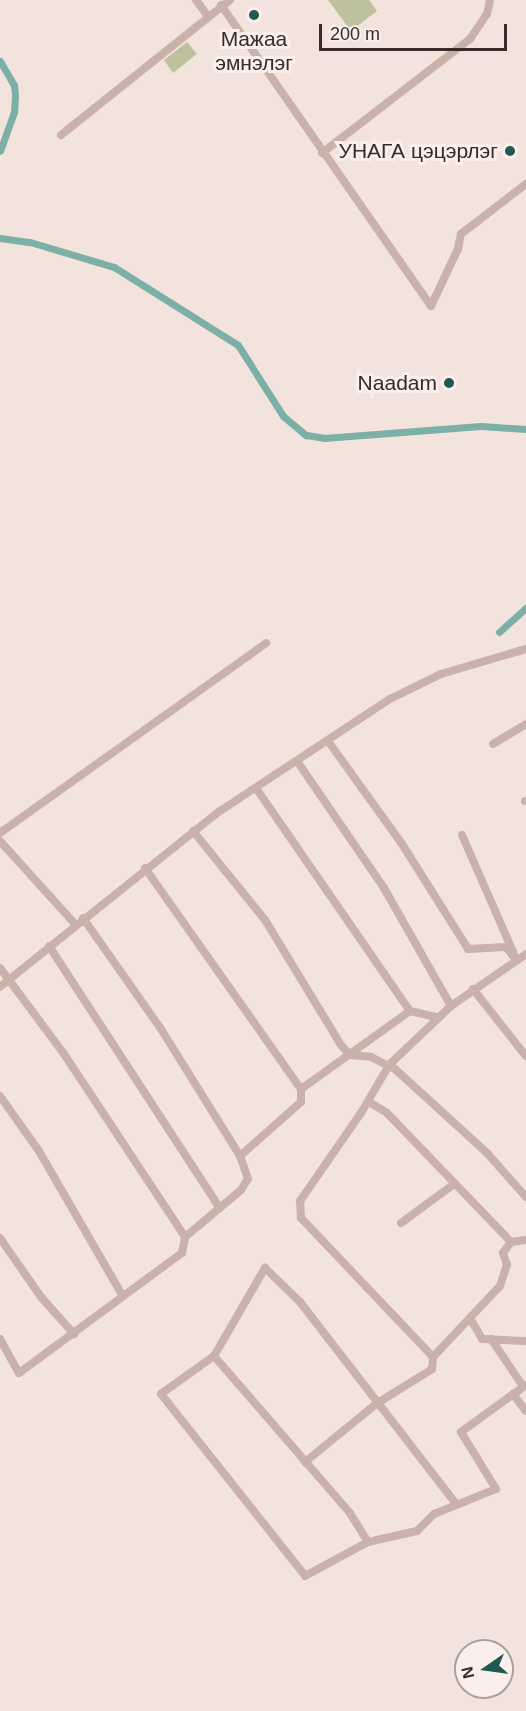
<!DOCTYPE html>
<html>
<head>
<meta charset="utf-8">
<style>
  body { margin:0 }
  #map { position:relative; width:526px; height:1711px; overflow:hidden; background:#f2e4dd; font-family:Arial,sans-serif }
  div>[style] { position:absolute }
  .green>* { inset:0; background:#bec19d }
  .canal>* { height:7px; margin:-3.5px; padding:0 3.5px; transform-origin:3.5px; border-radius:3.5px; background:#7cafa6 }
  .minor>* { height:8px; margin:-4px; padding:0 4px; transform-origin:4px; border-radius:4px; background:#cab1a9 }
  .dots>* { width:16px; height:16px; translate:-50% -50%; box-sizing:border-box; border:3px solid #faefea; border-radius:50% }
  span { translate:-50% -50%; white-space:nowrap; text-align:center; line-height:1.15; -webkit-text-stroke:6px #faefea; paint-order:stroke }
  .poi-label { font-size:21px; color:#382a29 }
  .right { translate:-100% -50%; text-align:right }
  .north { position:absolute; left:454px; top:1639px; width:60px; height:60px; box-sizing:border-box; background:#faefea; border:2px solid #aca09d; border-radius:50%; rotate:257deg; font-size:16px; font-weight:700; line-height:24px; text-align:center; color:#382a29 }
  .north::after { content:''; display:block; margin:auto; width:21px; height:27px; background:#1f594f; clip-path:polygon(50% 0,100% 100%,50% 72%,0 100%) }
  .scale { position:absolute; left:319px; top:24px; width:188px; height:27px; box-sizing:border-box; border:3px solid #382a29; border-top:0; padding-left:8px; font-size:18px; line-height:21px; white-space:nowrap; color:#382a29; -webkit-text-stroke:4px #faefea; paint-order:stroke }
</style>
</head>
<body>
<div id="map">
  <div class="green">
    <div style="clip-path:polygon(328px 0,369px 0,377px 11px,351px 31px)"></div>
    <div style="clip-path:polygon(187px 42px,197px 54px,173px 73px,164px 60px)"></div>
  </div>
  <div class="canal">
    <div style="left:0;top:61px;width:28px;rotate:60deg"></div>
    <div style="left:14px;top:85px;width:10px;rotate:84deg"></div>
    <div style="left:15px;top:95px;width:17px;rotate:93deg"></div>
    <div style="left:14px;top:112px;width:41px;rotate:109.7deg"></div>
    <div style="left:0;top:238px;width:30px;rotate:8deg"></div>
    <div style="left:30px;top:242px;width:88px;rotate:16.6deg"></div>
    <div style="left:114px;top:267px;width:146px;rotate:32.2deg"></div>
    <div style="left:238px;top:345px;width:84px;rotate:57.6deg"></div>
    <div style="left:283px;top:416px;width:30px;rotate:40deg"></div>
    <div style="left:306px;top:435px;width:18px;rotate:9deg"></div>
    <div style="left:324px;top:438px;width:157px;rotate:-4.4deg"></div>
    <div style="left:481px;top:426px;width:45px;rotate:3.8deg"></div>
    <div style="left:499px;top:632px;width:36px;rotate:-42deg"></div>
  </div>
  <div class="minor">
    <div style="left:196px;top:0;width:19px;rotate:54deg"></div>
    <div style="left:221px;top:5px;width:367px;rotate:55.1deg"></div>
    <div style="left:431px;top:306px;width:63px;rotate:-64.7deg"></div>
    <div style="left:458px;top:249px;width:15px;rotate:-79deg"></div>
    <div style="left:461px;top:234px;width:82px;rotate:-37.6deg"></div>
    <div style="left:61px;top:135px;width:216px;rotate:-38.6deg"></div>
    <div style="left:322px;top:153px;width:187px;rotate:-37.6deg"></div>
    <div style="left:470px;top:39px;width:30px;rotate:-56deg"></div>
    <div style="left:487px;top:14px;width:14px;rotate:-78deg"></div>
    <div style="left:328px;top:741px;width:127px;rotate:54.3deg"></div>
    <div style="left:402px;top:844px;width:124px;rotate:57.8deg"></div>
    <div style="left:468px;top:949px;width:38px;rotate:-3deg"></div>
    <div style="left:506px;top:947px;width:16px;rotate:52deg"></div>
    <div style="left:493px;top:744px;width:39px;rotate:-31deg"></div>
    <div style="left:297px;top:761px;width:154px;rotate:55.6deg"></div>
    <div style="left:384px;top:888px;width:136px;rotate:60.4deg"></div>
    <div style="left:256px;top:788px;width:271px;rotate:55.4deg"></div>
    <div style="left:410px;top:1011px;width:28px;rotate:13deg"></div>
    <div style="left:525px;top:801px;width:1px"></div>
    <div style="left:193px;top:831px;width:114px;rotate:51deg"></div>
    <div style="left:265px;top:920px;width:146px;rotate:58.7deg"></div>
    <div style="left:341px;top:1045px;width:13px;rotate:48deg"></div>
    <div style="left:350px;top:1055px;width:21px;rotate:5deg"></div>
    <div style="left:371px;top:1057px;width:27px;rotate:27deg"></div>
    <div style="left:395px;top:1069px;width:125px;rotate:42.4deg"></div>
    <div style="left:487px;top:1153px;width:59px;rotate:48.4deg"></div>
    <div style="left:0;top:833px;width:327px;rotate:-35.5deg"></div>
    <div style="left:462px;top:835px;width:130px;rotate:66.4deg"></div>
    <div style="left:0;top:841px;width:112px;rotate:47.9deg"></div>
    <div style="left:145px;top:868px;width:271px;rotate:54.8deg"></div>
    <div style="left:83px;top:918px;width:136px;rotate:54.9deg"></div>
    <div style="left:161px;top:1029px;width:150px;rotate:58.1deg"></div>
    <div style="left:49px;top:946px;width:313px;rotate:56.9deg"></div>
    <div style="left:0;top:968px;width:107px;rotate:53.3deg"></div>
    <div style="left:64px;top:1054px;width:219px;rotate:56.5deg"></div>
    <div style="left:0;top:987px;width:282px;rotate:-38.7deg"></div>
    <div style="left:220px;top:811px;width:204px;rotate:-33.4deg"></div>
    <div style="left:390px;top:699px;width:57px;rotate:-26.1deg"></div>
    <div style="left:441px;top:674px;width:89px;rotate:-16.4deg"></div>
    <div style="left:473px;top:989px;width:85px;rotate:51.7deg"></div>
    <div style="left:0;top:1096px;width:67px;rotate:54.7deg"></div>
    <div style="left:39px;top:1151px;width:166px;rotate:60deg"></div>
    <div style="left:369px;top:1102px;width:21px;rotate:31deg"></div>
    <div style="left:387px;top:1113px;width:179px;rotate:46.1deg"></div>
    <div style="left:401px;top:1223px;width:66px;rotate:-36.3deg"></div>
    <div style="left:0;top:1238px;width:72px;rotate:55.2deg"></div>
    <div style="left:41px;top:1297px;width:50px;rotate:48.3deg"></div>
    <div style="left:470px;top:1318px;width:24px;rotate:60deg"></div>
    <div style="left:482px;top:1339px;width:44px;rotate:2.6deg"></div>
    <div style="left:0;top:1339px;width:39px;rotate:61deg"></div>
    <div style="left:19px;top:1373px;width:202px;rotate:-36.4deg"></div>
    <div style="left:182px;top:1253px;width:16px;rotate:-79deg"></div>
    <div style="left:185px;top:1237px;width:73px;rotate:-40deg"></div>
    <div style="left:241px;top:1190px;width:13px;rotate:-58deg"></div>
    <div style="left:248px;top:1179px;width:24px;rotate:-109deg"></div>
    <div style="left:240px;top:1156px;width:81px;rotate:-41.5deg"></div>
    <div style="left:301px;top:1102px;width:13px;rotate:-90deg"></div>
    <div style="left:301px;top:1089px;width:134px;rotate:-35.6deg"></div>
    <div style="left:491px;top:1339px;width:57px;rotate:55.8deg"></div>
    <div style="left:214px;top:1356px;width:102px;rotate:-59.9deg"></div>
    <div style="left:265px;top:1268px;width:49px;rotate:44.2deg"></div>
    <div style="left:300px;top:1302px;width:255px;rotate:52.3deg"></div>
    <div style="left:433px;top:1357px;width:192px;rotate:-133.5deg"></div>
    <div style="left:301px;top:1218px;width:17px;rotate:-93deg"></div>
    <div style="left:300px;top:1201px;width:107px;rotate:-55.3deg"></div>
    <div style="left:361px;top:1113px;width:56px;rotate:-59.7deg"></div>
    <div style="left:389px;top:1065px;width:86px;rotate:-43.6deg"></div>
    <div style="left:451px;top:1006px;width:91px;rotate:-34.7deg"></div>
    <div style="left:513px;top:1394px;width:21px;rotate:53deg"></div>
    <div style="left:305px;top:1462px;width:92px;rotate:-39.2deg"></div>
    <div style="left:376px;top:1404px;width:66px;rotate:-32deg"></div>
    <div style="left:432px;top:1369px;width:12px;rotate:-85deg"></div>
    <div style="left:433px;top:1357px;width:98px;rotate:-46.7deg"></div>
    <div style="left:500px;top:1286px;width:22px;rotate:-72deg"></div>
    <div style="left:507px;top:1265px;width:13px;rotate:-108deg"></div>
    <div style="left:503px;top:1253px;width:14px;rotate:-54deg"></div>
    <div style="left:511px;top:1242px;width:15px;rotate:-8deg"></div>
    <div style="left:368px;top:1542px;width:34px;rotate:-122deg"></div>
    <div style="left:350px;top:1513px;width:208px;rotate:-130.9deg"></div>
    <div style="left:214px;top:1356px;width:65px;rotate:144.4deg"></div>
    <div style="left:161px;top:1394px;width:232px;rotate:51.6deg"></div>
    <div style="left:305px;top:1576px;width:72px;rotate:-28.4deg"></div>
    <div style="left:368px;top:1542px;width:50px;rotate:-12.7deg"></div>
    <div style="left:417px;top:1531px;width:24px;rotate:-45deg"></div>
    <div style="left:434px;top:1514px;width:67px;rotate:-22deg"></div>
    <div style="left:496px;top:1489px;width:67px;rotate:-121.6deg"></div>
    <div style="left:461px;top:1432px;width:80px;rotate:-35.9deg"></div>
  </div>
  <div class="dots">
    <div style="left:254px;top:15px;background:#1f594f"></div>
    <div style="left:510px;top:151px;background:#1f594f"></div>
    <div style="left:449px;top:383px;background:#1f594f"></div>
  </div>
  <div class="poi-label">
    <span style="left:254px;top:51px">Maжаа<br>эмнэлэг</span>
    <span class="right" style="left:498px;top:151px">УНАГА цэцэрлэг</span>
    <span class="right" style="left:437px;top:383px">Naadam</span>
  </div>
  <div class="north">N</div>
  <div class="scale">200 m</div>
</div>
</body>
</html>
